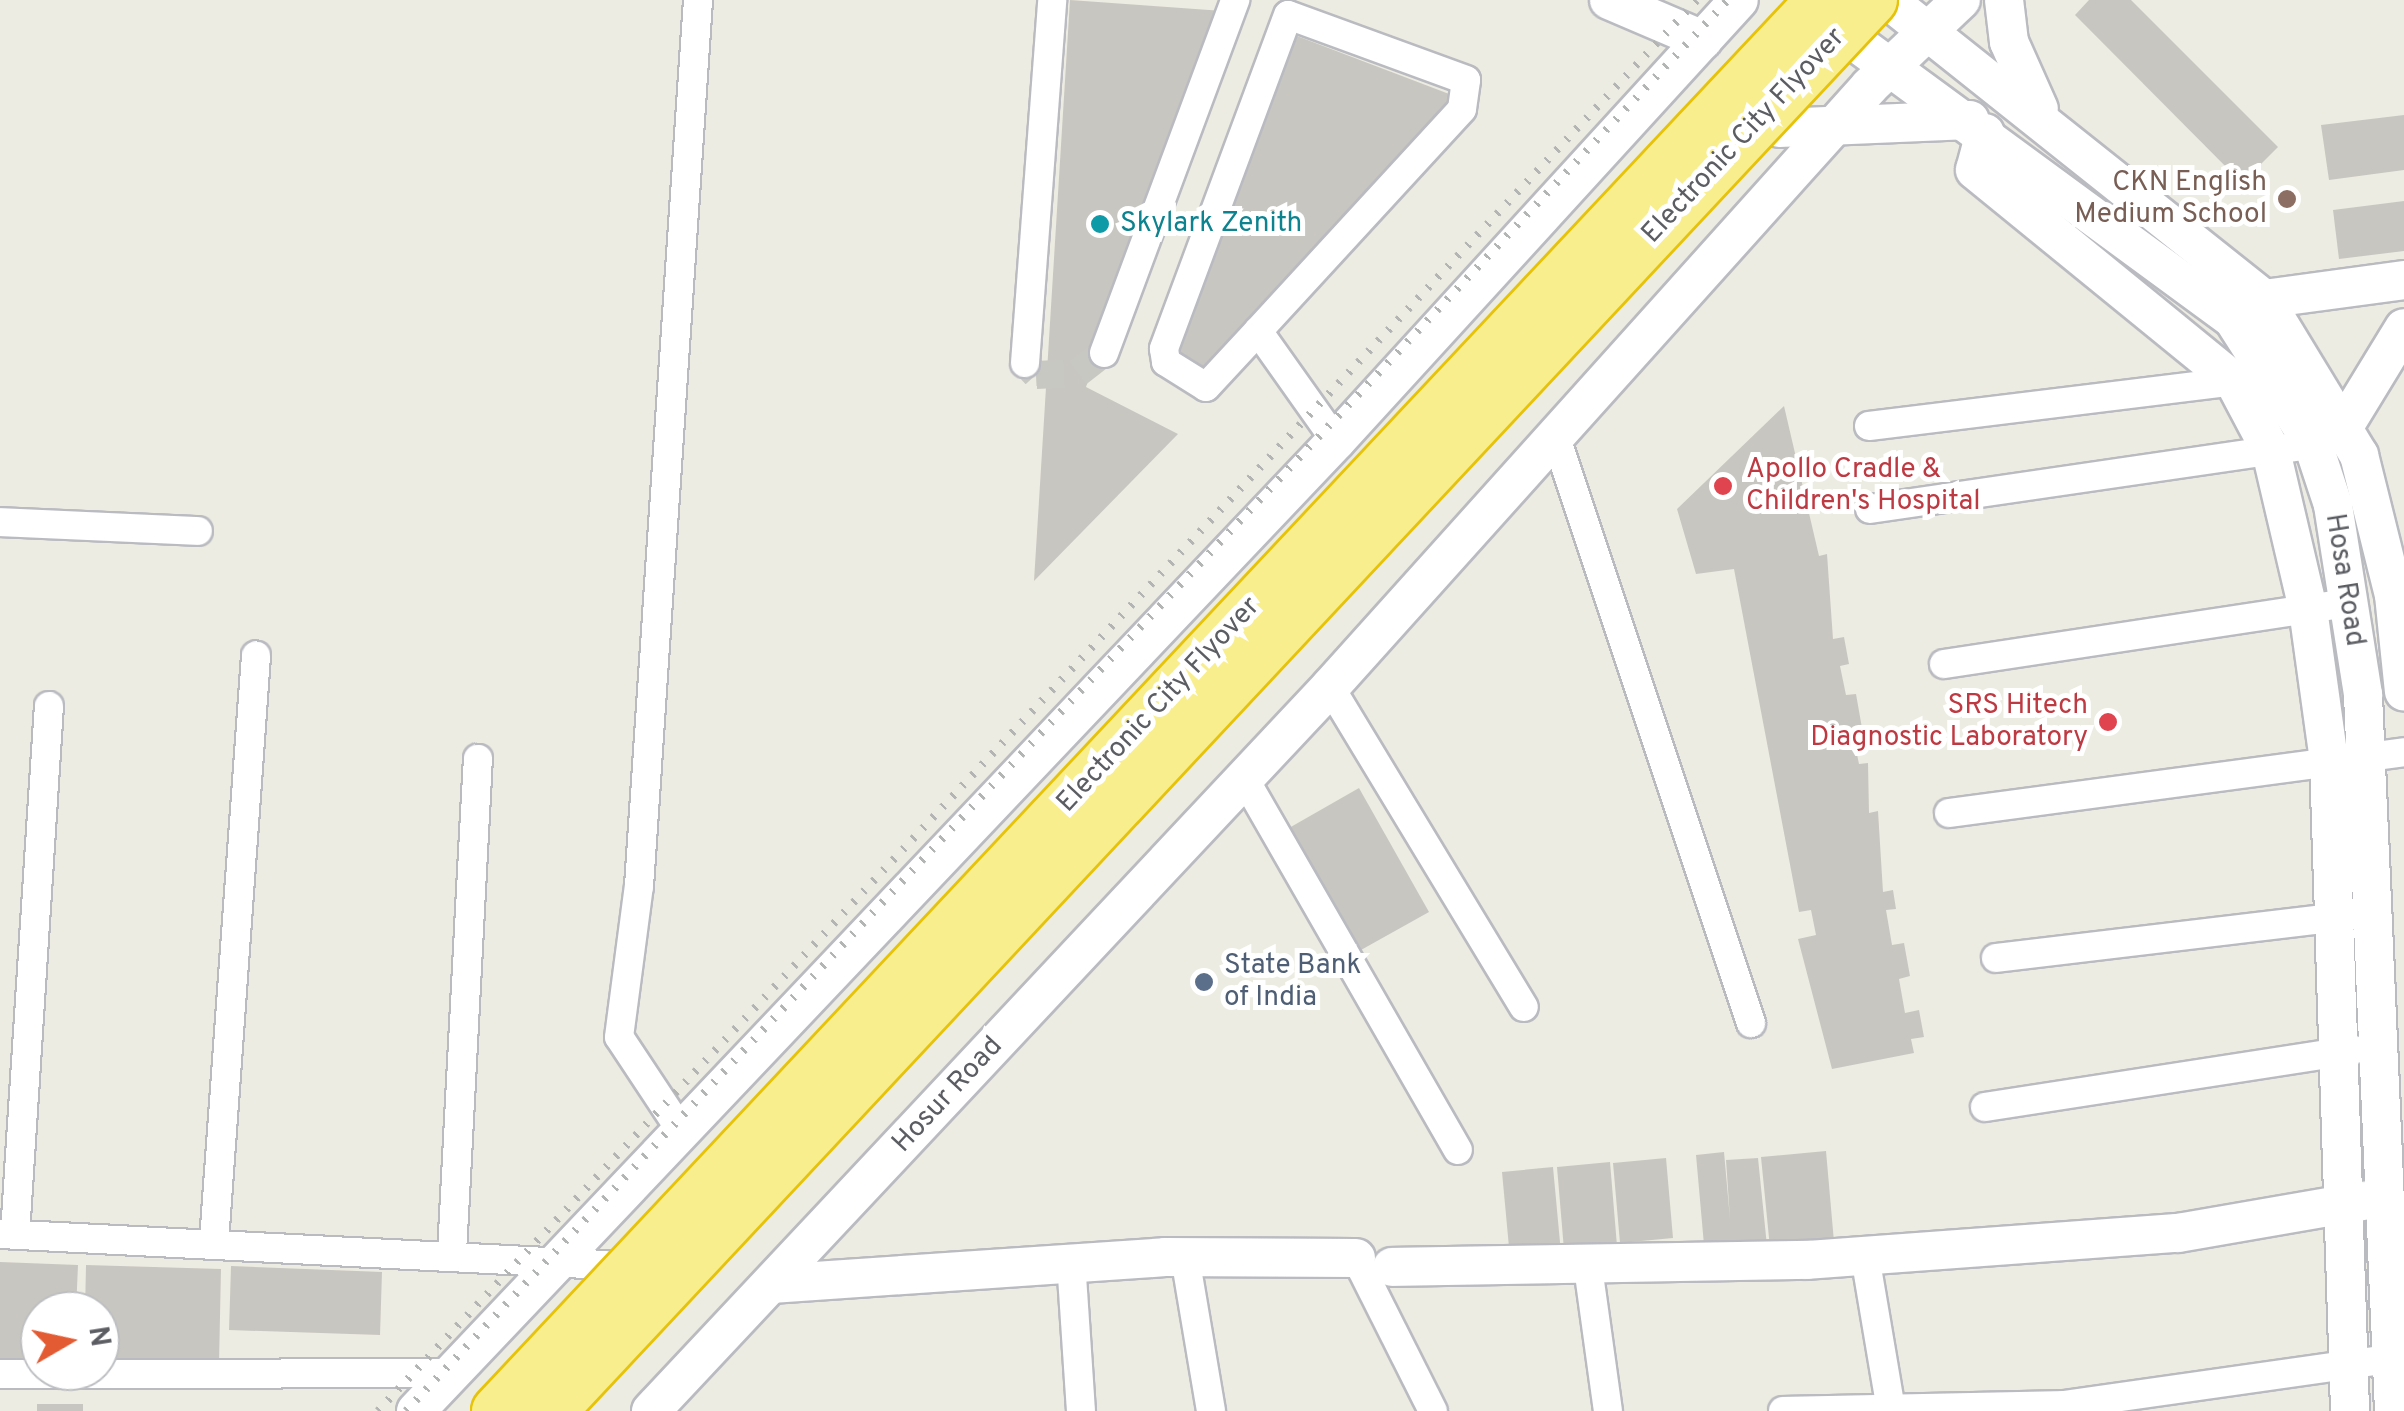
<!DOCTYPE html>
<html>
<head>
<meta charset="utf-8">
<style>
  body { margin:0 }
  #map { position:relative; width:2404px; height:1411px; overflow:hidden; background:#edece2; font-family:Overpass,sans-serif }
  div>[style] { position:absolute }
  .building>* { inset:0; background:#c8c6c0 }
  .street-tunnel>* { height:28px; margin-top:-14px; transform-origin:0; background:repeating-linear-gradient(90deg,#c8c8c2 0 28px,transparent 0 42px) }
  .roads { filter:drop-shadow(2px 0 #babbc1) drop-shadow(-2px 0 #babbc1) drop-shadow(0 2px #babbc1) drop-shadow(0 -2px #babbc1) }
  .street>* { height:28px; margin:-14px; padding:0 14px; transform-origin:14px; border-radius:14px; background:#fff }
  .secondary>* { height:38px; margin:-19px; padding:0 19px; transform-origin:19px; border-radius:19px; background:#fff }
  .rail>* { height:8px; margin-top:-4px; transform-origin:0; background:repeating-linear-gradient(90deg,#b3b4b4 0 2.5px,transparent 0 14.5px) }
  .bridges { filter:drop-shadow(2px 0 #e6c309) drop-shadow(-2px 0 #e6c309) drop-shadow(0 2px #e6c309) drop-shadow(0 -2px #e6c309) }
  .highway-bridge>* { height:50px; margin:-25px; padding:0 25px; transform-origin:25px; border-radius:25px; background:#f9ee8d }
  .dots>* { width:28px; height:28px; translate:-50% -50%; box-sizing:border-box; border:5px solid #fff; border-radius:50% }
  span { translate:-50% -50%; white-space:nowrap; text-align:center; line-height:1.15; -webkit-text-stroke:10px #fff; paint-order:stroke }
  .street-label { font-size:28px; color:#5b5d63 }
  .education-label { font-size:28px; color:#785e54 }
  .right { translate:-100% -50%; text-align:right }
  .culture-label { font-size:28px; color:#0d838f }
  .left { translate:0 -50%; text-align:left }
  .health-label { font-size:28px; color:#be3a42 }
  .service-label { font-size:28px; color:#4e5e75 }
  .north { position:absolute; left:20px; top:1291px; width:100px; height:100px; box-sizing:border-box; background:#fff; border:2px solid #bdbec1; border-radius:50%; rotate:81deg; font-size:28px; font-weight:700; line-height:40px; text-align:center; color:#5b5d63 }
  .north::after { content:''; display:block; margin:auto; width:35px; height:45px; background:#e25b33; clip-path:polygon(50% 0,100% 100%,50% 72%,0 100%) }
</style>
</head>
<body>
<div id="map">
  <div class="building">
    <div style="clip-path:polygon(1070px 0,1223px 11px,1086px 387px,1178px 434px,1034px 581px)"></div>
    <div style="clip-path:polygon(2089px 0,2131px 0,2278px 147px,2242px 183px,2075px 15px)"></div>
    <div style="clip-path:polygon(1297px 36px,1457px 97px,1195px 376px,1172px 355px)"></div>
    <div style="clip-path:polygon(2404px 115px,2404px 170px,2329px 180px,2321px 125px)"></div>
    <div style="clip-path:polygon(2404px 201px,2404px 251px,2339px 259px,2333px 210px)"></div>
    <div style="clip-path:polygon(1784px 406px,1819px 556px,1827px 554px,1833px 639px,1844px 637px,1849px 664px,1840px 666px,1846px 695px,1856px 694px,1862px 728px,1852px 730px,1859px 764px,1868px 763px,1869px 813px,1878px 811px,1883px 892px,1893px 890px,1896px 909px,1886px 910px,1892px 945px,1904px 943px,1910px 976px,1899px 979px,1905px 1013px,1919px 1010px,1924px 1037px,1911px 1039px,1914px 1053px,1832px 1069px,1798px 939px,1816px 935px,1811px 910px,1799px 912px,1734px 569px,1696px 574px,1677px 509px)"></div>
    <div style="clip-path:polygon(1359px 788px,1429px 912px,1352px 955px,1282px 832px)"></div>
    <div style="clip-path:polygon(1826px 1151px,1834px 1242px,1770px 1248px,1761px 1157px)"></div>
    <div style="clip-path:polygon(1724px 1152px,1730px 1219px,1726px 1160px,1758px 1158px,1767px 1246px,1704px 1245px,1696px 1155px)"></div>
    <div style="clip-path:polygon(1666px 1158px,1673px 1238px,1620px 1243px,1613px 1163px)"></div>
    <div style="clip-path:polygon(1610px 1162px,1617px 1246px,1564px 1250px,1557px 1167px)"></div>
    <div style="clip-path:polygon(1553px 1167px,1561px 1253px,1510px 1258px,1502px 1172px)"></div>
    <div style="clip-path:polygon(0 1262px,78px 1265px,76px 1311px,40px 1311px,40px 1360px,0 1359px)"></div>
    <div style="clip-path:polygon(86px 1265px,221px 1269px,219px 1364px,100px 1360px,100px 1311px,85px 1311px)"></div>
    <div style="clip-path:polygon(231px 1266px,382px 1272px,380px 1335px,229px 1330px)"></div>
    <div style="clip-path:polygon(37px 1404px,83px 1404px,83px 1411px,37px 1411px)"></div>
  </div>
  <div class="street-tunnel">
    <div style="left:1025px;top:363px;width:16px;rotate:47deg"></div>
    <div style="left:1036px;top:375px;width:42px;rotate:-2.7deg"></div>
    <div style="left:1078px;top:373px;width:33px;rotate:-38deg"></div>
  </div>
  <div class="roads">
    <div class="street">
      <div style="left:1258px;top:331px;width:301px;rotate:-47.4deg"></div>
      <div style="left:1462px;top:109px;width:29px;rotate:-82deg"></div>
      <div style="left:1466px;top:80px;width:189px;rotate:-159.9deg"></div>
      <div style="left:1288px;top:15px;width:356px;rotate:110.4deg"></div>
      <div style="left:1164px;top:349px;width:13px;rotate:81deg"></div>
      <div style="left:1166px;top:362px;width:47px;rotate:32deg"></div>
      <div style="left:1206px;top:387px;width:76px;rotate:-47.1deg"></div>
      <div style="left:1258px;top:331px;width:135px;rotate:54.7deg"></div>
      <div style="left:1104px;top:353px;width:377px;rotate:-69.6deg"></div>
      <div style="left:1025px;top:363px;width:364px;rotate:-85.7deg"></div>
      <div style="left:1869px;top:426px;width:379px;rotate:-7deg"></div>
      <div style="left:1555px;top:435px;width:620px;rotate:71.57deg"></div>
      <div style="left:1870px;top:509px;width:448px;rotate:-8.3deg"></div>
      <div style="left:0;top:522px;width:198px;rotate:2.6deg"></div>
      <div style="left:1944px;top:664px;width:408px;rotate:-8.6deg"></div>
      <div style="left:1330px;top:687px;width:374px;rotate:58.8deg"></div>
      <div style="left:1244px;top:778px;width:429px;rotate:60.1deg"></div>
      <div style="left:1949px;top:813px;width:459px;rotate:-7.6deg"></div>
      <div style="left:1996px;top:958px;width:380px;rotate:-6.8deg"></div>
      <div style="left:1985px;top:1107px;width:373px;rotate:-8.8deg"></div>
      <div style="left:680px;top:1129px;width:110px;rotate:-123.5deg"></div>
      <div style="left:619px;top:1037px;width:152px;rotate:-82.5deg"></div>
      <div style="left:639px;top:886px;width:888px;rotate:-86.19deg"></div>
      <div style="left:0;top:1234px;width:606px;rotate:2.93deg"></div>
      <div style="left:15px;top:1234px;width:529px;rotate:-86.32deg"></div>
      <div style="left:214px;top:1242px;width:588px;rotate:-85.9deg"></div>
      <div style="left:452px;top:1253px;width:495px;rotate:-87deg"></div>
      <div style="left:1865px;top:1256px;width:155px;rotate:80.4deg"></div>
      <div style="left:1185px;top:1257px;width:156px;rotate:80.4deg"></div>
      <div style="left:1356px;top:1258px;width:171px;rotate:63.3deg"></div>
      <div style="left:1071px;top:1261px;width:150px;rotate:86.2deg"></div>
      <div style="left:1588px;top:1267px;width:145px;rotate:82.1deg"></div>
      <div style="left:0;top:1374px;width:452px;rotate:-0.1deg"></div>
      <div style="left:1783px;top:1411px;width:282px;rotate:-1.2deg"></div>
      <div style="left:2065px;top:1405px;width:342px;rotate:-8.1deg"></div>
    </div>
    <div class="secondary">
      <div style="left:1609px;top:0;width:102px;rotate:23.1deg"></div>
      <div style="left:1888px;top:0;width:480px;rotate:38.5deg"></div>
      <div style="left:2264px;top:299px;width:183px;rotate:58.7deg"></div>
      <div style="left:2359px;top:455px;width:144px;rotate:76deg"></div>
      <div style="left:2394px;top:595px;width:97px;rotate:84.1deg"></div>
      <div style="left:2004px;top:0;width:42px;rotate:83.2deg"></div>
      <div style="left:2009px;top:42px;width:73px;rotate:65.9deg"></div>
      <div style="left:1824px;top:19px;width:507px;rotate:36.26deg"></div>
      <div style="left:2233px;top:319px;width:148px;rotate:57.4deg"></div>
      <div style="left:2313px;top:444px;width:64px;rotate:71.8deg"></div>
      <div style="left:2333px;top:505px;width:192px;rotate:81deg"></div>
      <div style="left:2363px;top:695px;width:717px;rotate:87.52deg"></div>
      <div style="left:1779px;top:128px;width:191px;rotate:-2.4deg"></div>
      <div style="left:1985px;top:133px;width:38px;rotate:105deg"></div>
      <div style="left:1975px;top:170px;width:334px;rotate:39.2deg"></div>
      <div style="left:2234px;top:381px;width:79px;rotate:62.1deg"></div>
      <div style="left:2271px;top:451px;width:162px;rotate:76.8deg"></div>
      <div style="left:2308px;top:609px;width:152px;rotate:82.1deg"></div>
      <div style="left:2329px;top:760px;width:651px;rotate:88.15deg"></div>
      <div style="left:2264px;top:299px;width:141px;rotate:-7.7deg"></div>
      <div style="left:2343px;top:428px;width:117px;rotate:-58.6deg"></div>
      <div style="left:1392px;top:1267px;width:415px;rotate:-1deg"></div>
      <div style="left:1807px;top:1260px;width:372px;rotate:-4.2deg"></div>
      <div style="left:2178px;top:1233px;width:189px;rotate:-9.8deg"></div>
      <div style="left:771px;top:1284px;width:395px;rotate:-3.9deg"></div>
      <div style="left:1165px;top:1257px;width:191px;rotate:0.3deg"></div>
      <div style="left:416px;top:1411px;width:1337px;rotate:-46.52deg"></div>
      <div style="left:1336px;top:441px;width:597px;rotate:-47.58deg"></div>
      <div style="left:651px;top:1411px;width:993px;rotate:-46.84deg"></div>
      <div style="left:1330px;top:687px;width:808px;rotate:-48.06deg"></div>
      <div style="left:1870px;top:86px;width:125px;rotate:-43.4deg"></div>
    </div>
  </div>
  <div class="rail">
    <div style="left:378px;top:1411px;width:1931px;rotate:-46.93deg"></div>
    <div style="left:406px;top:1411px;width:1934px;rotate:-46.87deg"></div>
  </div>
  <div class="bridges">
    <div class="highway-bridge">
      <div style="left:497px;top:1411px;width:1936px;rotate:-46.8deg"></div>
      <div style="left:551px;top:1411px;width:1933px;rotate:-46.89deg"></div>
    </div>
  </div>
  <div class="dots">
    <div style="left:2287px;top:199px;background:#8d6e63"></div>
    <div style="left:1100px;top:224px;background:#0f9aa8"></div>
    <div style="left:1723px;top:486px;background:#e0444e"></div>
    <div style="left:2108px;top:722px;background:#e0444e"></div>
    <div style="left:1204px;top:982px;background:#5c6f8a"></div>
  </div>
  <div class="street-label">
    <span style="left:1744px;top:136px;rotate:-47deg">Electronic City Flyover</span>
    <span style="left:2344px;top:580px;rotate:81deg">Hosa Road</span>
    <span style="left:1159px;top:705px;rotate:-47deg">Electronic City Flyover</span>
    <span style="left:948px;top:1095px;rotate:-47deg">Hosur Road</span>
  </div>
  <div class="education-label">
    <span class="right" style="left:2267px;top:199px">CKN English<br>Medium School</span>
  </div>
  <div class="culture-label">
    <span class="left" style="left:1120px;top:224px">Skylark Zenith</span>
  </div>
  <div class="health-label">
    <span class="left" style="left:1746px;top:486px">Apollo Cradle &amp;<br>Children's Hospital</span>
    <span class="right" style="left:2088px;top:722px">SRS Hitech<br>Diagnostic Laboratory</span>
  </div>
  <div class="service-label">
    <span class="left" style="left:1224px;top:982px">State Bank<br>of India</span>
  </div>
  <div class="north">N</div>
</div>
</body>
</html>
